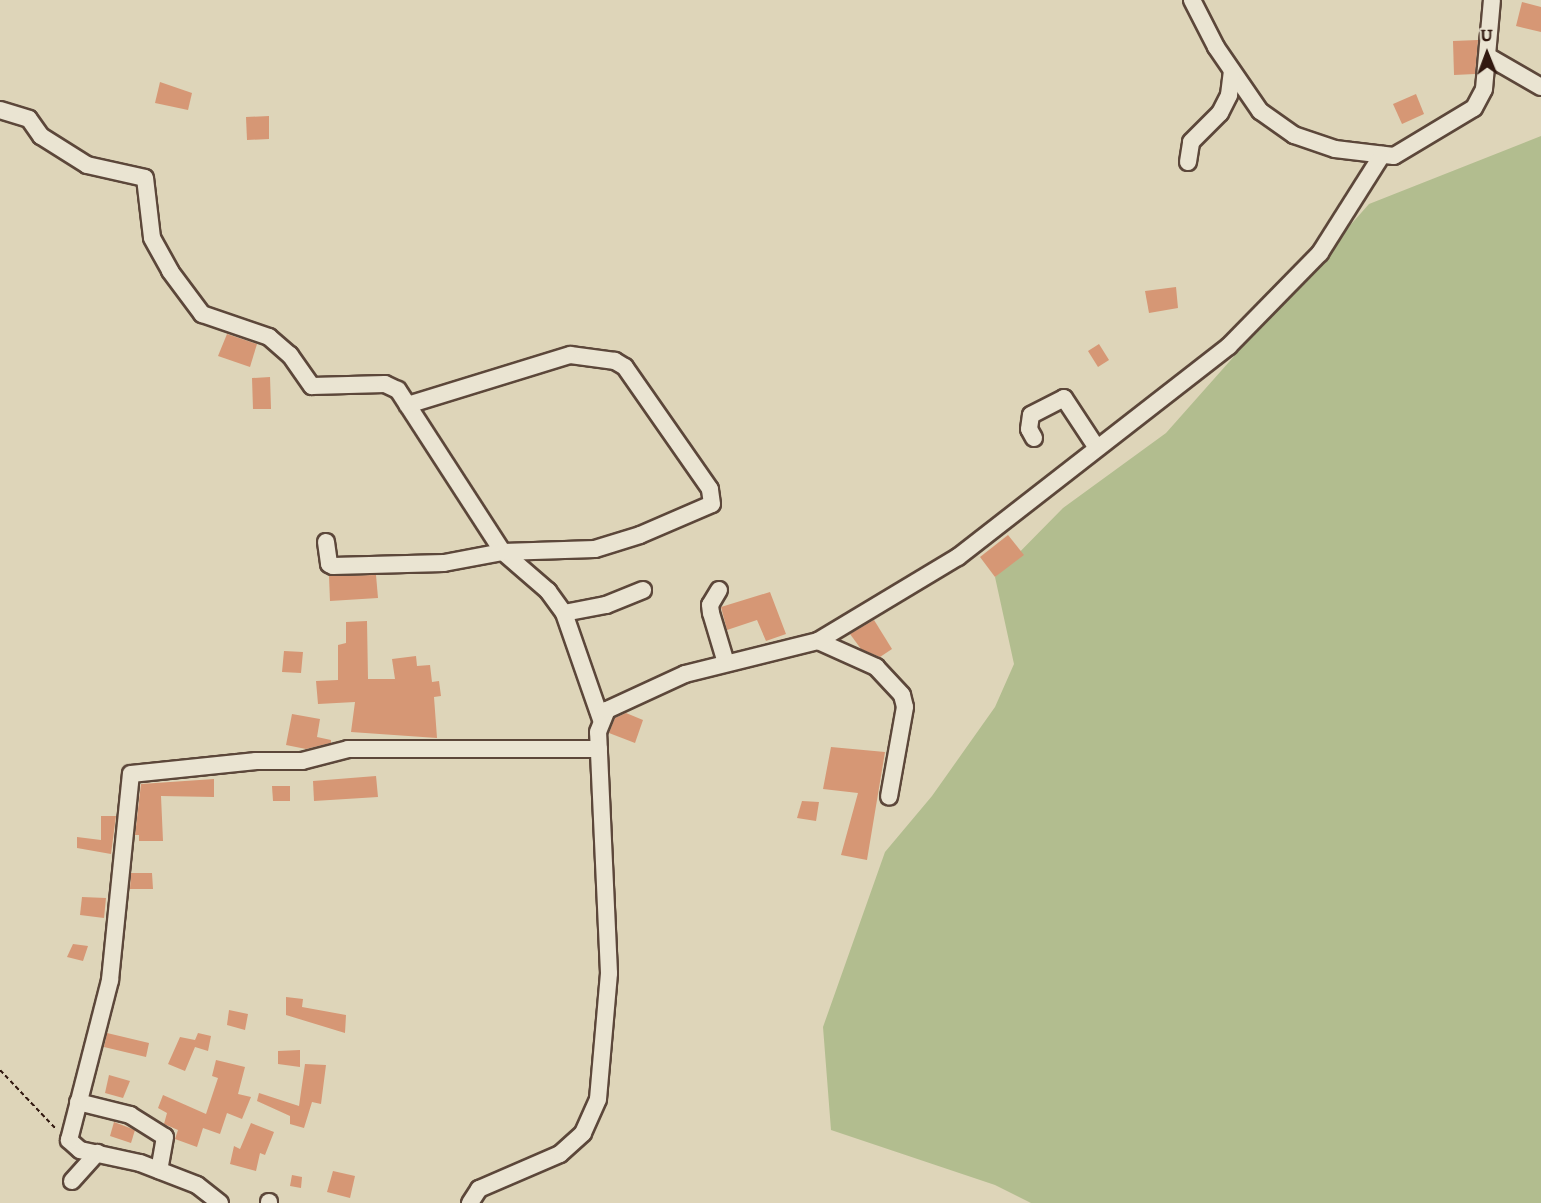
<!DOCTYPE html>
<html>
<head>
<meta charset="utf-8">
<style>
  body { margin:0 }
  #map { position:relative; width:1541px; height:1203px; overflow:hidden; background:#ded5b9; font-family:"IM FELL DW Pica",serif }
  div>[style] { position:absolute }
  .green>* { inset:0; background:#b2bd8f }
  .building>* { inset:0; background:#d69775 }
  .path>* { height:2px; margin-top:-1px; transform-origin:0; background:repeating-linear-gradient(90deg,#31180f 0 4.5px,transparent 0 7.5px) }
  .roads { filter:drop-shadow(2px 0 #5c473a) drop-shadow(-2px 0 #5c473a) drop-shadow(0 2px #5c473a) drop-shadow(0 -2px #5c473a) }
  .minor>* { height:16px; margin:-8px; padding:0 8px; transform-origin:8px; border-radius:8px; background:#eae4d2 }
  span { translate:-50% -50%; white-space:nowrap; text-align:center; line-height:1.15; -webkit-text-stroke:5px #eae4d2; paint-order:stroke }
  .north { position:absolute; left:1457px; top:24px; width:60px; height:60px; -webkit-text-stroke:4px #eae4d2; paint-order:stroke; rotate:359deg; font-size:16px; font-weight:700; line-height:24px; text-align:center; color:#31180f }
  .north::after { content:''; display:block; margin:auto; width:21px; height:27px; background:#31180f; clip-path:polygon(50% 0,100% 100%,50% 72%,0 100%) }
</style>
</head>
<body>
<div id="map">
  <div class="green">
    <div style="clip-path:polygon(1541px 136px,1541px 1203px,1031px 1203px,995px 1185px,831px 1130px,823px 1027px,885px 852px,932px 796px,995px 707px,1014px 664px,995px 577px,1063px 508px,1166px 433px,1369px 204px)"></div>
  </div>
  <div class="building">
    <div style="clip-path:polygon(1522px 2px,1541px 7px,1541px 32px,1516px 26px)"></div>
    <div style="clip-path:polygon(1478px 40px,1475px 74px,1454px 75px,1453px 41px)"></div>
    <div style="clip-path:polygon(160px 82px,192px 93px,188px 110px,155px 103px)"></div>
    <div style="clip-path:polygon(1416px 94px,1424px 114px,1402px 124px,1393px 104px)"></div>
    <div style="clip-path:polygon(269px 116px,269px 139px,247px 140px,246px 117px)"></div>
    <div style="clip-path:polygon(1176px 287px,1178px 308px,1149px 313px,1145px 291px)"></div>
    <div style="clip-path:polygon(227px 334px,257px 344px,250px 367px,218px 356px)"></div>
    <div style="clip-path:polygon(1099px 344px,1109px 360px,1098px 367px,1088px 351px)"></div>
    <div style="clip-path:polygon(270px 377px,271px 409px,253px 409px,252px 378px)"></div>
    <div style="clip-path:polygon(1008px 535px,1024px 555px,995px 577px,980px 557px)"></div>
    <div style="clip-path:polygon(329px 576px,376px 575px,378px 598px,330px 601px)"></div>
    <div style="clip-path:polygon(770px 592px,786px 634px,766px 641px,757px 620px,727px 630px,721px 607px)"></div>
    <div style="clip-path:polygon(874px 620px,892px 649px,880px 657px,861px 649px,850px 634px)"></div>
    <div style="clip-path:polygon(367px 621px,368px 679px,395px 679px,392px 659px,416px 656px,417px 666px,430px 665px,432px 682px,439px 681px,441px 696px,434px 697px,437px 738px,351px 732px,355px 702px,318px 704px,316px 681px,338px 680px,338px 645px,346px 643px,346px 622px)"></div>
    <div style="clip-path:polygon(284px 651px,303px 652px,301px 673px,282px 672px)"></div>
    <div style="clip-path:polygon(626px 713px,643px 720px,635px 743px,609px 733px,615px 718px)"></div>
    <div style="clip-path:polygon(292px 714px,320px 719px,317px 737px,331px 740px,331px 743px,306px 749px,286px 745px)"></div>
    <div style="clip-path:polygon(831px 747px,885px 752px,867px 860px,841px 855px,858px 793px,823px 789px)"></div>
    <div style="clip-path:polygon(376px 776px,378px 797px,314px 801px,313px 781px)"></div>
    <div style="clip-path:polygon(214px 779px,214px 797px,161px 796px,163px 841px,139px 841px,139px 835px,135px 835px,141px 784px)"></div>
    <div style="clip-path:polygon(272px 786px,290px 786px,290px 801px,273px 801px)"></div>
    <div style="clip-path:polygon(802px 801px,819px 802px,816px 821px,797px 818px)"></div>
    <div style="clip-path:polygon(101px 816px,116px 816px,111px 854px,77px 848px,77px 837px,101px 840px)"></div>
    <div style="clip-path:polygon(131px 873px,152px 873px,153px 889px,130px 889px)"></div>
    <div style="clip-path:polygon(82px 897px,106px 898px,104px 918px,80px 915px)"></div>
    <div style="clip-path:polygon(73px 944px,88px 946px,83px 961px,67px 957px)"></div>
    <div style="clip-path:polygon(286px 997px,303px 999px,302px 1007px,346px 1015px,345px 1033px,286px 1015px)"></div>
    <div style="clip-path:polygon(229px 1010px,248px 1014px,245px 1030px,227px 1025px)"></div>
    <div style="clip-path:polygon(107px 1033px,149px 1043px,146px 1057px,104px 1047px)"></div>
    <div style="clip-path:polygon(198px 1033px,211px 1036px,208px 1051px,195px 1047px,185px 1071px,168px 1064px,180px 1037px,195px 1040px)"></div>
    <div style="clip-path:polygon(300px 1050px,300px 1067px,278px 1064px,278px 1051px)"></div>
    <div style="clip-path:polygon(216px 1060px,245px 1067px,238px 1094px,251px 1097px,242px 1119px,227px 1113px,220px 1134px,203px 1128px,197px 1147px,175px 1139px,178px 1130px,164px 1124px,167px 1113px,158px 1108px,163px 1095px,206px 1114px,218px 1078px,212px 1076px)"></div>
    <div style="clip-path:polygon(305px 1064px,326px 1065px,321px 1104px,312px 1102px,304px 1128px,290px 1124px,290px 1116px,257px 1101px,259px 1093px,299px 1106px)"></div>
    <div style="clip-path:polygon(109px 1075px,130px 1081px,123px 1098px,105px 1093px)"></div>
    <div style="clip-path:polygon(114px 1122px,135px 1130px,131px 1143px,110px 1136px)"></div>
    <div style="clip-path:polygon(251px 1123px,274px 1132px,265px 1155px,260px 1153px,256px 1171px,230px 1164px,234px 1146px,240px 1149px)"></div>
    <div style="clip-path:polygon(333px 1171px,355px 1176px,350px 1198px,327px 1192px)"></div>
    <div style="clip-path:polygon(292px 1175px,302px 1177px,301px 1188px,290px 1186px)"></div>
  </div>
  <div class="path">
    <div style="left:0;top:1070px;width:80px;rotate:46.5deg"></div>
  </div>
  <div class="roads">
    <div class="minor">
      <div style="left:1192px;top:0;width:53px;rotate:62.9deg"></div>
      <div style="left:1216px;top:47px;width:78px;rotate:55.5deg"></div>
      <div style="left:1260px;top:111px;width:42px;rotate:35.2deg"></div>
      <div style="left:1294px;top:135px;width:43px;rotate:18.9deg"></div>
      <div style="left:1335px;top:149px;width:59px;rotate:6.8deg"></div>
      <div style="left:1394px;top:156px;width:93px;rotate:-31deg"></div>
      <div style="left:1474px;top:108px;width:21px;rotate:-62deg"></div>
      <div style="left:1484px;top:89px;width:89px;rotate:-84.9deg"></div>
      <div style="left:1489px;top:57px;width:60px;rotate:30deg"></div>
      <div style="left:0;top:110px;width:30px;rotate:17deg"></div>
      <div style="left:29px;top:119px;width:21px;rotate:55deg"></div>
      <div style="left:41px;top:136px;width:54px;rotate:32.2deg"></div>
      <div style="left:87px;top:165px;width:59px;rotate:12.6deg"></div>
      <div style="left:145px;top:178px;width:60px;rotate:83.3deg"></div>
      <div style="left:152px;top:238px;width:38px;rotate:61deg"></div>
      <div style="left:170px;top:271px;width:54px;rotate:53.3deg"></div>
      <div style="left:202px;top:314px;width:71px;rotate:18.9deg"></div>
      <div style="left:269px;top:337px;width:28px;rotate:41deg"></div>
      <div style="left:290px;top:355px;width:38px;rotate:55deg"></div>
      <div style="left:312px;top:386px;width:73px;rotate:-1.6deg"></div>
      <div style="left:385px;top:384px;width:14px;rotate:25deg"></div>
      <div style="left:398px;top:390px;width:193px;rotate:57.1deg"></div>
      <div style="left:503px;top:552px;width:60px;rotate:40.9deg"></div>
      <div style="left:548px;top:591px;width:27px;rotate:54deg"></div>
      <div style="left:564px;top:613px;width:112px;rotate:70.8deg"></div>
      <div style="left:1188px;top:162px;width:20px;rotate:-81deg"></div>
      <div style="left:1191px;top:142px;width:41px;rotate:-45deg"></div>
      <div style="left:1220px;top:113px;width:20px;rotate:-63deg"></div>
      <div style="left:1229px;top:95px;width:24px;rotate:-83deg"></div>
      <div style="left:1034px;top:438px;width:10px;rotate:-119deg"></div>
      <div style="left:1029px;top:429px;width:14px;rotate:-82deg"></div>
      <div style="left:1031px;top:415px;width:37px;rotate:-27deg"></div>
      <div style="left:1064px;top:398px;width:60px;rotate:56.6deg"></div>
      <div style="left:326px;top:542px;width:22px;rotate:82deg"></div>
      <div style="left:329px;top:564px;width:4px;rotate:27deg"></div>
      <div style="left:333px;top:566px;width:111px;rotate:-1.5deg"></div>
      <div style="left:444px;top:563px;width:60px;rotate:-10.6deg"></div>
      <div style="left:503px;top:552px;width:92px;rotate:-1.9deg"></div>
      <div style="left:595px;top:549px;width:47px;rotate:-17.3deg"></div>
      <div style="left:640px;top:535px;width:78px;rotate:-23.3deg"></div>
      <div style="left:712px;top:504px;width:15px;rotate:-98deg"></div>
      <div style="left:710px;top:489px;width:149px;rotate:-124.9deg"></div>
      <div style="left:625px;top:367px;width:12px;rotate:-149deg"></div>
      <div style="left:615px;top:361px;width:45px;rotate:-172.4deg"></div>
      <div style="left:570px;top:355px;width:170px;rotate:162.9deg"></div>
      <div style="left:719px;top:590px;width:17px;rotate:121deg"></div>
      <div style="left:710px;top:605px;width:8px;rotate:83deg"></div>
      <div style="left:711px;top:613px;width:52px;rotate:73.3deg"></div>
      <div style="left:564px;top:613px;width:43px;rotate:-10.8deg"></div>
      <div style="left:606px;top:605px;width:40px;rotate:-22deg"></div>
      <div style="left:818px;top:641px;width:64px;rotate:24.1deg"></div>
      <div style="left:876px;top:667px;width:38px;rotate:47deg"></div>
      <div style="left:902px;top:695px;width:12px;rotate:76deg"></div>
      <div style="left:905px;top:707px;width:91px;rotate:100.1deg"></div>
      <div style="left:78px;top:1102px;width:54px;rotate:14deg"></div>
      <div style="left:130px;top:1115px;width:41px;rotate:32.2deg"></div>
      <div style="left:165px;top:1137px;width:34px;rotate:100deg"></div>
      <div style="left:72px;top:1181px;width:38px;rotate:-48deg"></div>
      <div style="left:269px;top:1202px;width:1px;rotate:90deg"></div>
      <div style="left:220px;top:1203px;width:29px;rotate:-142deg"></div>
      <div style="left:197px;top:1185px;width:61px;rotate:-158.9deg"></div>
      <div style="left:140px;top:1163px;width:61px;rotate:-167.8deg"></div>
      <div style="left:80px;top:1150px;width:15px;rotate:-138deg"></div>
      <div style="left:69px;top:1140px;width:165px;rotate:-75.6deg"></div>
      <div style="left:110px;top:980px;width:207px;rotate:-84.2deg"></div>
      <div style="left:131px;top:774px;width:126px;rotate:-5.9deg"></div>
      <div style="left:256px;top:761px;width:46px"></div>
      <div style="left:302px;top:761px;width:48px;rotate:-14.6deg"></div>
      <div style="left:348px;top:749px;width:251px"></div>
      <div style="left:470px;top:1203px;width:17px;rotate:-57deg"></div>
      <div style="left:479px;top:1189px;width:88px;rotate:-23.4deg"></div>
      <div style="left:560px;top:1154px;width:31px;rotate:-42deg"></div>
      <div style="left:583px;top:1133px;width:37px;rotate:-66deg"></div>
      <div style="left:598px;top:1099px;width:126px;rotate:-85deg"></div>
      <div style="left:609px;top:973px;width:241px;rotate:-92.6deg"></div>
      <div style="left:598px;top:732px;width:24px;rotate:-68deg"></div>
      <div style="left:607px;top:710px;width:86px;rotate:-24.8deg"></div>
      <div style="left:685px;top:674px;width:137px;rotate:-13.9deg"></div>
      <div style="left:818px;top:641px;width:163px;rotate:-31deg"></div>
      <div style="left:958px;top:557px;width:343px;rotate:-37.9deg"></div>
      <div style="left:1229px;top:346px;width:130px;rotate:-45.6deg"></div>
      <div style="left:1320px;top:253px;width:116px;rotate:-57.7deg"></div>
    </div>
  </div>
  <div class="north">U</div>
</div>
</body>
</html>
